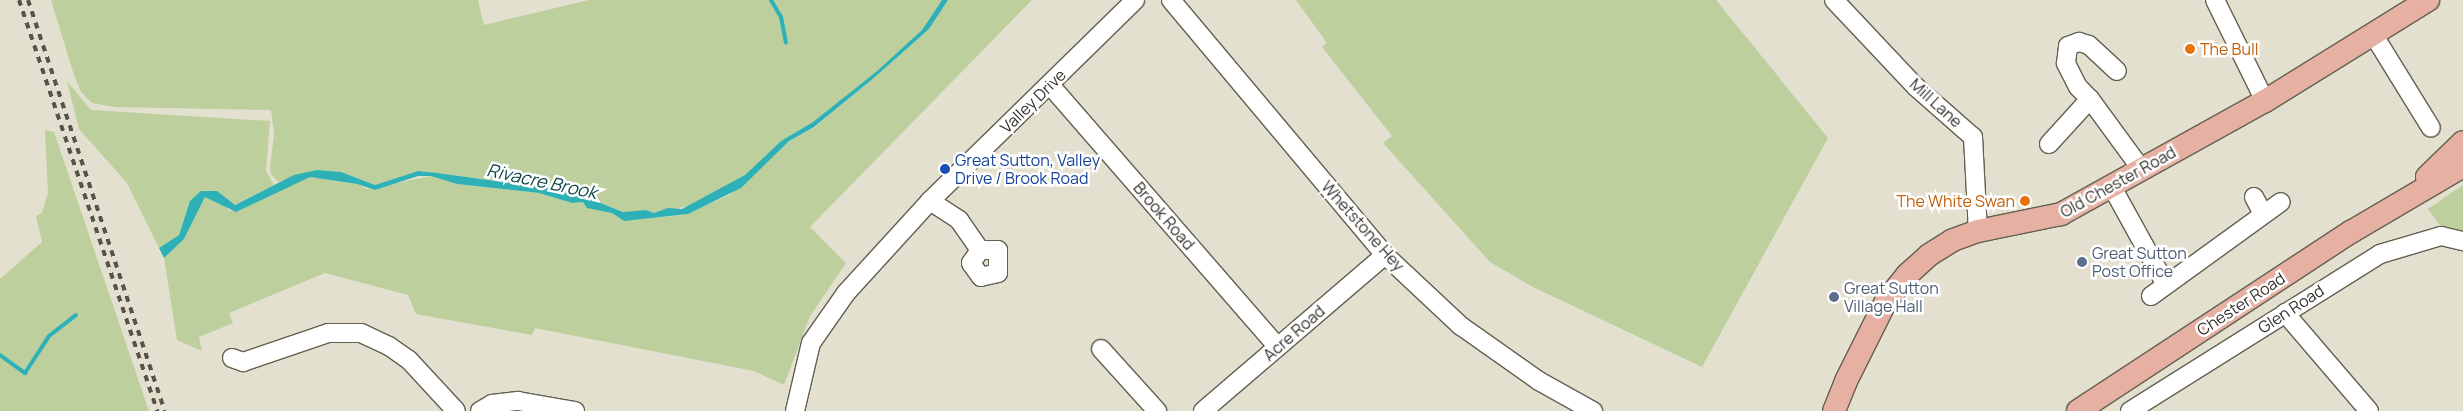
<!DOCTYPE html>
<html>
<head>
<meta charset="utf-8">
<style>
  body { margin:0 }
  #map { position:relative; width:2463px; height:411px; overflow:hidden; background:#e4e0cf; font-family:Manrope,sans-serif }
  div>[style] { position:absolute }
  .green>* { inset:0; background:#bccf9d }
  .water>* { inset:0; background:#2db1b7 }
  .stream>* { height:4px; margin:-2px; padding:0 2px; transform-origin:2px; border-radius:2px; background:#2db1b7 }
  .roads { filter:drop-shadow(1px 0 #636051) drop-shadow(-1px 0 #636051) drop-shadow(0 1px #636051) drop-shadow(0 -1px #636051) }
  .minor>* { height:18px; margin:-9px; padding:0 9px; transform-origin:9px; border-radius:9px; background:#fff }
  .major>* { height:22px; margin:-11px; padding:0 11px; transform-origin:11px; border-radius:11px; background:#e6b0a3 }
  .rail>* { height:4px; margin-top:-2px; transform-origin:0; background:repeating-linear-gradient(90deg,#55534b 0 6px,transparent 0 12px) }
  .dots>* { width:14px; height:14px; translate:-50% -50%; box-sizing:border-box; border:2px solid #fff; border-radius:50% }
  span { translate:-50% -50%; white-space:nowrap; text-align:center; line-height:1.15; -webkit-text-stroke:5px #fff; paint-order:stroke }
  .food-label { font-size:16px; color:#c56008 }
  .left { translate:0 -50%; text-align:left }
  .right { translate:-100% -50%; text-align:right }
  .street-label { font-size:16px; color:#35332d }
  .transit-label { font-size:16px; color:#164399 }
  .service-label { font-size:16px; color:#4e5e75 }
  .water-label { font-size:18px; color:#11484b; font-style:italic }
</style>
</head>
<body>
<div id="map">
  <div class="green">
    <div style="clip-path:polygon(51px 0,478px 0,484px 25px,589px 0,942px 0,922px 30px,876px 73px,813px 122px,781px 141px,745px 175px,689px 206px,654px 213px,646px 210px,623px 212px,593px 200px,547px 188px,437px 173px,418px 171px,375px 185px,341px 172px,317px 170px,278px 182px,271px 174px,270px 167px,274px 134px,271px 110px,115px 107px,92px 103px,81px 92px,74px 75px)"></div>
    <div style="clip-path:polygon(948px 0,1032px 0,810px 227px,846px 263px,810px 316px,784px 385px,754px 371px,535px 328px,532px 335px,416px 314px,408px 295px,325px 273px,229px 313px,233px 323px,199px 337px,202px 351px,177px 340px,164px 258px,184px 239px,205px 197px,220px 202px,230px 211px,310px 177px,357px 184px,367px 189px,431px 176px,457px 184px,539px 193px,572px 203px,584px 202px,632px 220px,683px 215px,730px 195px,789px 141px,815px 127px,875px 77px,929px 29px)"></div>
    <div style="clip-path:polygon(1296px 0,1716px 0,1828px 138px,1702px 367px,1533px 287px,1490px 262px,1383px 143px,1392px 136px,1322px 47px,1327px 43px)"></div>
    <div style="clip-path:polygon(67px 81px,91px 110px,270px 121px,266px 171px,274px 185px,234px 205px,217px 191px,190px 201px,179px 235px,159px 248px,127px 183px,79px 129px)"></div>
    <div style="clip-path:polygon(45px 130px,54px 132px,149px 411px,0 411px,0 279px,42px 242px,36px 216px,42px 213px,48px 193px)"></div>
    <div style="clip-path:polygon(2463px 185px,2463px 232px,2443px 230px,2428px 209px)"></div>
  </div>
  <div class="water">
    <div style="clip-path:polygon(942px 0,948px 0,929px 29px,875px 77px,814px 127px,789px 141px,741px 188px,688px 214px,624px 221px,612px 213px,587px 208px,583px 202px,572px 203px,539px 193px,457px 184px,431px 176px,418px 176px,375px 190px,357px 184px,310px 177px,236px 212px,205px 197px,184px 239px,164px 258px,159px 248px,179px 235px,190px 201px,201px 191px,217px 191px,235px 205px,294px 175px,317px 170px,341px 172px,375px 185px,418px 171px,437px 173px,547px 188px,593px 200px,623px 212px,646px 210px,654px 213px,668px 208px,682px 209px,745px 175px,781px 141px,813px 122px,876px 72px,922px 30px)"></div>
  </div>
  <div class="stream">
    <div style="left:771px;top:0;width:20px;rotate:60deg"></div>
    <div style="left:781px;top:17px;width:26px;rotate:79deg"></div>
    <div style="left:0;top:355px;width:31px;rotate:36deg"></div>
    <div style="left:25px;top:373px;width:44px;rotate:-57deg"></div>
    <div style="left:49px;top:336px;width:34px;rotate:-38deg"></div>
  </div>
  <div class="roads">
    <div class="minor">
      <div style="left:1171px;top:0;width:333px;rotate:50deg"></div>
      <div style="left:1385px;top:255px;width:104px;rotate:43.1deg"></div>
      <div style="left:1461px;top:326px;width:95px;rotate:35.2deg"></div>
      <div style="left:1539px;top:381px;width:62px;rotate:29.1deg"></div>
      <div style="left:1834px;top:0;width:120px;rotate:46.7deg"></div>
      <div style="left:1916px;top:87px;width:76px;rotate:41.3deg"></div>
      <div style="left:1973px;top:137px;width:94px;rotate:87deg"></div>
      <div style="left:2215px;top:0;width:113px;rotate:63.7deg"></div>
      <div style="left:2373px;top:34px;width:110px;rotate:58.3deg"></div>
      <div style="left:1050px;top:85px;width:347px;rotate:49deg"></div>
      <div style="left:2090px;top:99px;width:88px;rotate:53.8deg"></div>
      <div style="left:2049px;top:144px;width:61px;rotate:-47.7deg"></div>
      <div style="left:2090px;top:99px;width:17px;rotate:-135deg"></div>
      <div style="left:2078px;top:87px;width:27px;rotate:-117deg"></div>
      <div style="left:2066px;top:63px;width:17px;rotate:-83deg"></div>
      <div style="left:2068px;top:46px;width:12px;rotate:-20deg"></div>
      <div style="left:2079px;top:42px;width:10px;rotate:17deg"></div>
      <div style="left:2089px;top:45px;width:38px;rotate:43deg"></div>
      <div style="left:2112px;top:187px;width:110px;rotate:61.1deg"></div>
      <div style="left:2254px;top:197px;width:19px;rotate:62deg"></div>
      <div style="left:930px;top:201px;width:35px;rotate:33deg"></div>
      <div style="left:959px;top:220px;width:37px;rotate:55deg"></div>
      <div style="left:980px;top:250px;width:18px"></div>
      <div style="left:998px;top:250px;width:23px;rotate:90deg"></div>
      <div style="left:998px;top:273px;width:17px;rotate:167deg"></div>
      <div style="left:981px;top:277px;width:17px;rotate:-126deg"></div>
      <div style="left:971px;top:263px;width:16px;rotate:-55deg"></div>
      <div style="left:2151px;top:296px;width:160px;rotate:-35.9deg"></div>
      <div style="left:2285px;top:313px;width:129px;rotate:49.4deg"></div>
      <div style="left:1101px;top:349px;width:84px;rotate:47.9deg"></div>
      <div style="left:232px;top:358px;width:12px;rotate:20deg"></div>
      <div style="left:243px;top:362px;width:90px;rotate:-18.8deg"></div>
      <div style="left:328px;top:333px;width:33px"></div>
      <div style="left:361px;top:333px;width:31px;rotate:25deg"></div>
      <div style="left:389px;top:346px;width:24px;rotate:35deg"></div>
      <div style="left:409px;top:360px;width:69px;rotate:47.3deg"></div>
      <div style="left:480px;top:411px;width:14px;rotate:-30deg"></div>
      <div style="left:492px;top:404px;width:26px;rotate:-7deg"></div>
      <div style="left:518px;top:401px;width:58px;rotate:10deg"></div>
      <div style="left:795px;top:411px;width:70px;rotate:-76.8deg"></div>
      <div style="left:811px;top:343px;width:61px;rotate:-55deg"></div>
      <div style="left:846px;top:293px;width:125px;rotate:-47.6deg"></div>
      <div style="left:930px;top:201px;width:287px;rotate:-44.4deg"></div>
      <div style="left:1203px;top:411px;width:240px;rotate:-40.6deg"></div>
      <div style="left:2130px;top:411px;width:295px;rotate:-32.1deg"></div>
      <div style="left:2380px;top:254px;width:64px;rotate:-16.4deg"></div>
      <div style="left:2441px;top:236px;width:23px;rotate:13deg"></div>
    </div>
    <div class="major">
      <div style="left:2427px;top:177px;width:50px;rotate:-44.2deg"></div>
      <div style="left:1834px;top:411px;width:32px;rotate:-68deg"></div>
      <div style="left:1846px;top:381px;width:89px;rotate:-63.4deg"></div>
      <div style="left:1886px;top:301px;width:33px;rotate:-51deg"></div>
      <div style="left:1907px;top:275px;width:30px;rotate:-42deg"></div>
      <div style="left:1929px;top:255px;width:28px;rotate:-32deg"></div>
      <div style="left:1953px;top:240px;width:27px;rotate:-20deg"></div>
      <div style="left:1978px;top:231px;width:85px;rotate:-11.6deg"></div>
      <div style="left:2061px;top:214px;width:233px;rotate:-29deg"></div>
      <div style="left:2265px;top:101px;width:192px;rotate:-31.8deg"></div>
      <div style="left:2078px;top:411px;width:326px;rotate:-33.3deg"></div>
      <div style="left:2351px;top:232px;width:130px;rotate:-30.5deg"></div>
    </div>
  </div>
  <div class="rail">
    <div style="left:19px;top:0;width:434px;rotate:71.4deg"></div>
    <div style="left:28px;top:0;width:433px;rotate:71.6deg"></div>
  </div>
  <div class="dots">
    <div style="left:2190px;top:49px;background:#e8710a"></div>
    <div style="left:945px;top:169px;background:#1a4fb4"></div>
    <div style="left:2025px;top:201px;background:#e8710a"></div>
    <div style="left:2082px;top:262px;background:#5c6f8a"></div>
    <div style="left:1834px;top:297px;background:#5c6f8a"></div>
  </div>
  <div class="food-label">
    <span class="left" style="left:2200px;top:49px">The Bull</span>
    <span class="right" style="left:2015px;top:201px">The White Swan</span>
  </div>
  <div class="street-label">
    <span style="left:1033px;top:101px;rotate:-44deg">Valley Drive</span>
    <span style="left:1936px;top:103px;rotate:42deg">Mill Lane</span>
    <span style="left:2118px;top:182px;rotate:-29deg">Old Chester Road</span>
    <span style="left:1164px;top:216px;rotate:49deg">Brook Road</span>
    <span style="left:1363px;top:226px;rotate:48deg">Whetstone Hey</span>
    <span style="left:2241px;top:304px;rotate:-33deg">Chester Road</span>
    <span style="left:2291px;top:309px;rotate:-33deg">Glen Road</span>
    <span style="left:1294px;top:333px;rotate:-41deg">Acre Road</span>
  </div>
  <div class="transit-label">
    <span class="left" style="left:955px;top:169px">Great Sutton, Valley<br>Drive / Brook Road</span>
  </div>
  <div class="service-label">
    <span class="left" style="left:2092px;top:262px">Great Sutton<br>Post Office</span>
    <span class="left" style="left:1844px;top:297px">Great Sutton<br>Village Hall</span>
  </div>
  <div class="water-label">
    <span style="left:542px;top:181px;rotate:12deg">Rivacre Brook</span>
  </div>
</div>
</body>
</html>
